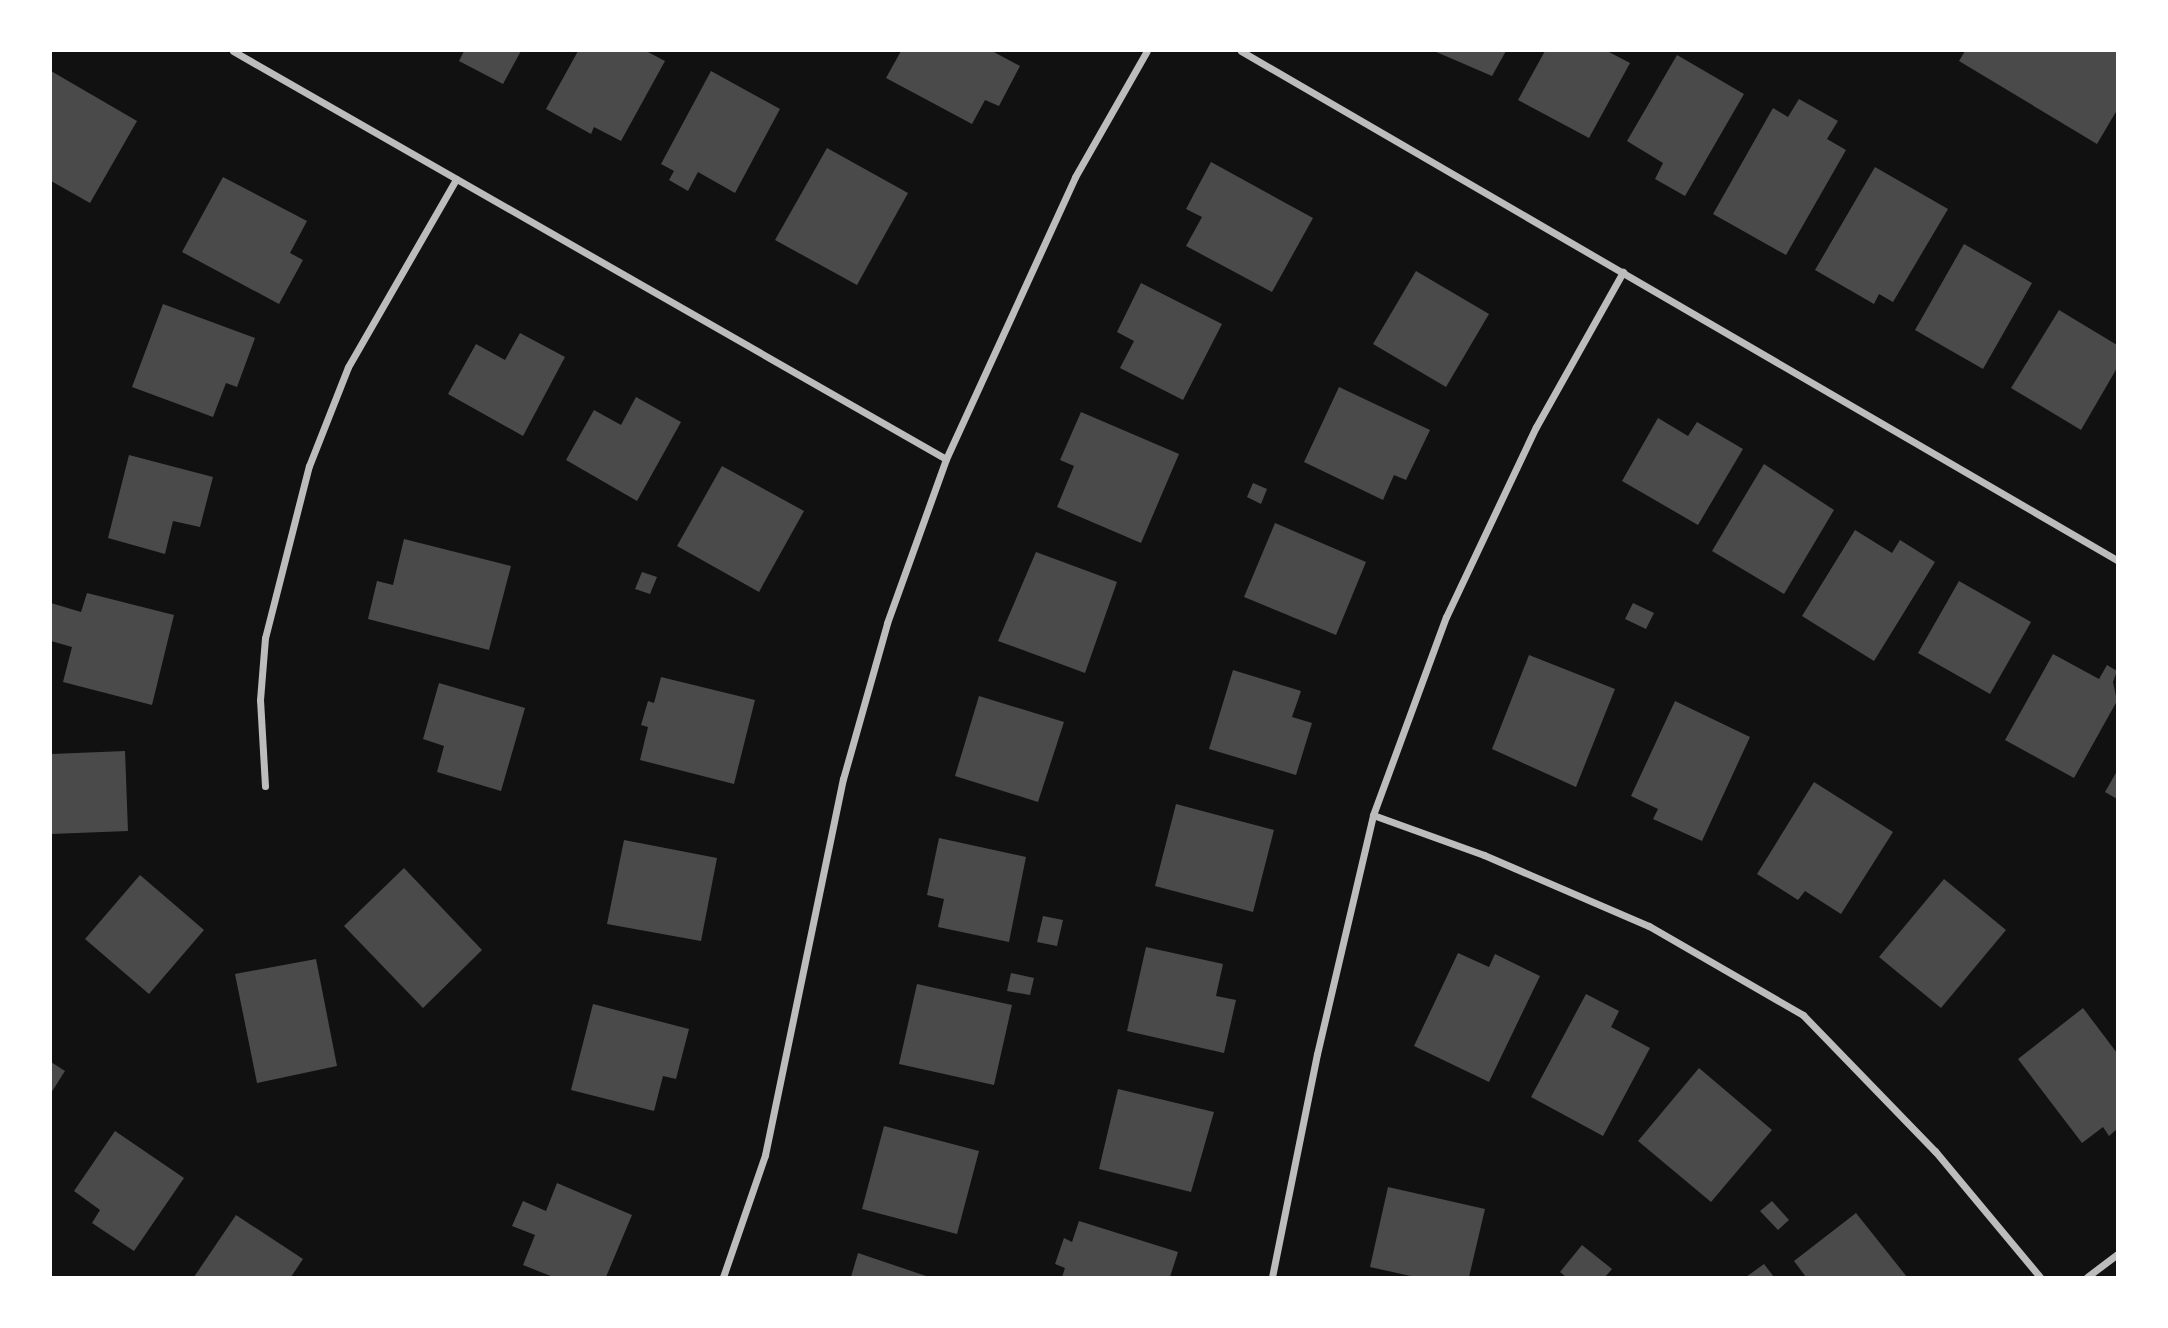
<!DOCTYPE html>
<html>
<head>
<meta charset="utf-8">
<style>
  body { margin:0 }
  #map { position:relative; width:2168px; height:1328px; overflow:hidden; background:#111; font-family:Literata,serif }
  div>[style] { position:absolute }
  .building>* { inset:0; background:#4a4a4a }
  .minor>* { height:7px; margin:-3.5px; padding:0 3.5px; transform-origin:3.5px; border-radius:3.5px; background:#bcbcbc }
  span { translate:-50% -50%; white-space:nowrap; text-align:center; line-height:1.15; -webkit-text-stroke:7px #fff; paint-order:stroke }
  .frame { position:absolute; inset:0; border:52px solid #fff; pointer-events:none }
</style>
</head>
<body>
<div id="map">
  <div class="building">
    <div style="clip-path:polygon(464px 51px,521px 51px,503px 84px,459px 61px)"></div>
    <div style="clip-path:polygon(578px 51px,646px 51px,665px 61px,621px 141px,594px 127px,591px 134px,546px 109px)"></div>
    <div style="clip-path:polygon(901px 51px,992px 51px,1020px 66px,999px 106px,985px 100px,972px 124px,886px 78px)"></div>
    <div style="clip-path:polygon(1434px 51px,1506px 51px,1492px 76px)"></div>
    <div style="clip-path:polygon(1545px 51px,1607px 51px,1630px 63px,1589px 138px,1518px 100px)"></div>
    <div style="clip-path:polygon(1965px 51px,2117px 51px,2117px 110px,2097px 144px,1959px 61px)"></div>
    <div style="clip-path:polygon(1677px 55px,1744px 94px,1685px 196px,1655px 179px,1663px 163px,1627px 141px)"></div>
    <div style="clip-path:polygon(51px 71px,137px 121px,90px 203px,51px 181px)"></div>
    <div style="clip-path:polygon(711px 71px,780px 109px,735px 193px,698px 172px,688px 191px,669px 180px,674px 171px,661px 164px)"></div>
    <div style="clip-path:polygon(1799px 99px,1838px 121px,1827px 139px,1846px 150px,1786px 255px,1713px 214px,1773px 108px,1788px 117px)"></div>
    <div style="clip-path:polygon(827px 148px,908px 193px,857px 285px,775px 240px)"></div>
    <div style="clip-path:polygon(1211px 162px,1313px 218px,1272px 292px,1186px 246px,1202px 217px,1186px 209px)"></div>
    <div style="clip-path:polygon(1875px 167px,1948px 209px,1893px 302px,1879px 294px,1874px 304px,1815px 270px)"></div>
    <div style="clip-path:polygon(223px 177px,307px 221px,290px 253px,303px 260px,279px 304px,182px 252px)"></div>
    <div style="clip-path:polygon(1964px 244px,2032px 283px,1983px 369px,1915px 330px)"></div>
    <div style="clip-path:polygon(1416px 271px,1489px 314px,1446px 387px,1373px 344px)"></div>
    <div style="clip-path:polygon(1141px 283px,1222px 324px,1183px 400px,1120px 368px,1134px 341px,1117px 332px)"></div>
    <div style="clip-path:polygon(163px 304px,255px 338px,237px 387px,226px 383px,213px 417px,132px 387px)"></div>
    <div style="clip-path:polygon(2059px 310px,2117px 345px,2117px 368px,2081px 430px,2011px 388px)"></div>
    <div style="clip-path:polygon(520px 333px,565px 357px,523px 436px,448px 394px,476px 344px,505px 360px)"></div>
    <div style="clip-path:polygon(1339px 387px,1430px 430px,1406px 480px,1394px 475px,1383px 500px,1304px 462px)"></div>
    <div style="clip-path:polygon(636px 397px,681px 422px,637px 501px,566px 460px,594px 410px,621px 425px)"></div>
    <div style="clip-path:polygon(1081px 412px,1179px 454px,1141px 543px,1057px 507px,1074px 466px,1060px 460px)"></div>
    <div style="clip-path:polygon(1658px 418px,1688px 436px,1697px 422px,1743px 449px,1698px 525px,1622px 481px)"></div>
    <div style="clip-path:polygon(129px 455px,213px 477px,200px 527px,173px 521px,165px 554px,108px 538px)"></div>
    <div style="clip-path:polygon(1764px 464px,1834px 510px,1784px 594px,1712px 551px)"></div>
    <div style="clip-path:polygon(722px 466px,804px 511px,759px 592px,677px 546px)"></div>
    <div style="clip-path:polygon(1253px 483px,1267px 489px,1261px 504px,1247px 497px)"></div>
    <div style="clip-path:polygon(1275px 523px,1366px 562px,1336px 635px,1244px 597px)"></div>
    <div style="clip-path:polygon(1855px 530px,1892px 553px,1900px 540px,1935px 562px,1874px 661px,1802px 616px)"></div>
    <div style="clip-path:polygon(404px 539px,511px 566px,489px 650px,368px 619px,377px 581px,393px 585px)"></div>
    <div style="clip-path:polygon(1036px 552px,1117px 582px,1085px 673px,998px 641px)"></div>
    <div style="clip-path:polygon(642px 572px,657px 577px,650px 594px,635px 589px)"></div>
    <div style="clip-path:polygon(1959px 581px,2031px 622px,1990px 694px,1918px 653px)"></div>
    <div style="clip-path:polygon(87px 593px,174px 615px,152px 705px,63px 682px,72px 647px,51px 641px,51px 603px,81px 612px)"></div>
    <div style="clip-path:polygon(1633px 603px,1654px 613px,1646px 629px,1625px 619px)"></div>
    <div style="clip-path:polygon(2053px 654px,2099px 679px,2107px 665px,2117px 671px,2113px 682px,2117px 701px,2074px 778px,2005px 740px)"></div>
    <div style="clip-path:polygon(1529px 655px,1615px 689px,1576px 787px,1492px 749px)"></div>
    <div style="clip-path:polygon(1233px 670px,1301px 691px,1292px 717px,1312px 723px,1296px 775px,1209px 749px)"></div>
    <div style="clip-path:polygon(661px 677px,755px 700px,734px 784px,640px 760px,648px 727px,641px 725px,648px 701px,654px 703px)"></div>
    <div style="clip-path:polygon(439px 683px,525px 708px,501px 791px,437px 772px,444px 746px,423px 739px)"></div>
    <div style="clip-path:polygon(979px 696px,1064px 722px,1038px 802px,955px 776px)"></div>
    <div style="clip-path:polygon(1675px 701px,1750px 737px,1702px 841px,1653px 819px,1658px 809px,1631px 796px)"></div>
    <div style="clip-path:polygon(125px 751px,128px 831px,51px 834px,51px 754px)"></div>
    <div style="clip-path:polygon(2117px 771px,2117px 799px,2105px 792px)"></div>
    <div style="clip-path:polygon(1814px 782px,1893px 832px,1841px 914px,1805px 891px,1798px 900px,1757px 874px)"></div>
    <div style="clip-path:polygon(1176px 804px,1274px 830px,1253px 912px,1155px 886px)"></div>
    <div style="clip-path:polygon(939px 838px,1026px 857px,1009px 942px,938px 927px,944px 899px,927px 895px)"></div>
    <div style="clip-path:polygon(624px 840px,717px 858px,701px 941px,607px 924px)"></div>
    <div style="clip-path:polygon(404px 868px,482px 950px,423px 1008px,344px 926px)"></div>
    <div style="clip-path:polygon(140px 875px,204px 930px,149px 994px,85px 939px)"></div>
    <div style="clip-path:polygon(1944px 879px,2006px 930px,1941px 1008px,1879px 957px)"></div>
    <div style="clip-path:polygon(1043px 916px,1063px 920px,1057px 946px,1037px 942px)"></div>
    <div style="clip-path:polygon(1146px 947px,1223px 964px,1216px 996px,1236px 1000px,1224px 1053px,1127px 1031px)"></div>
    <div style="clip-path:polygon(1458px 953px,1489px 967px,1495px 954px,1540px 976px,1489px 1082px,1414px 1046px)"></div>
    <div style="clip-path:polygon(316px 959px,337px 1066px,257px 1083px,235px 974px)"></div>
    <div style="clip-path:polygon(1011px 973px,1034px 978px,1030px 995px,1007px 991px)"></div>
    <div style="clip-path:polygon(917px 984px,1012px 1005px,994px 1085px,899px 1064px)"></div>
    <div style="clip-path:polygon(1586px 994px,1619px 1011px,1611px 1027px,1650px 1048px,1603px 1136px,1531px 1097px)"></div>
    <div style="clip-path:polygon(593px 1004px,689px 1029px,676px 1079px,663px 1076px,654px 1111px,571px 1090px)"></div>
    <div style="clip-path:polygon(2083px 1008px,2117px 1053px,2117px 1129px,2109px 1136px,2103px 1127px,2082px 1143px,2018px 1059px)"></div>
    <div style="clip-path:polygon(51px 1062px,65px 1071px,51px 1093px)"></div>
    <div style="clip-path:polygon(1699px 1068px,1772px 1130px,1711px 1202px,1638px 1141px)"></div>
    <div style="clip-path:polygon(1118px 1089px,1214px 1112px,1191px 1192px,1099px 1169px)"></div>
    <div style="clip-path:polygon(884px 1126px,979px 1151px,957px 1234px,862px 1209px)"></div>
    <div style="clip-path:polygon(115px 1131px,184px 1178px,134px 1251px,92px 1223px,100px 1210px,74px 1191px)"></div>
    <div style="clip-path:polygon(557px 1183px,632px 1215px,606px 1277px,553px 1277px,523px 1265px,535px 1235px,512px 1226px,523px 1201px,546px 1211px)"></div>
    <div style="clip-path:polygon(1388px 1187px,1485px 1209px,1469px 1277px,1415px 1277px,1370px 1267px)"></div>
    <div style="clip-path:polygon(1772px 1201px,1789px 1220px,1778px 1230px,1760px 1211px)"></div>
    <div style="clip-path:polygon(1856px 1213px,1907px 1277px,1806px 1277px,1794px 1261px)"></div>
    <div style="clip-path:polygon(236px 1215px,303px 1259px,291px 1277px,194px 1277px)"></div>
    <div style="clip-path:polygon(1079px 1221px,1178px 1252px,1170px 1277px,1062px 1277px,1065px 1268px,1055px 1264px,1064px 1238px,1072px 1242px)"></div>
    <div style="clip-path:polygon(1582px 1245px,1612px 1269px,1605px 1277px,1566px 1277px,1560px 1272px)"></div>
    <div style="clip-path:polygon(858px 1253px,929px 1277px,851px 1277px)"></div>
    <div style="clip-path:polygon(1764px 1264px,1774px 1277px,1746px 1277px)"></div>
  </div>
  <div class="minor">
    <div style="left:233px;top:51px;width:821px;rotate:29.78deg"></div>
    <div style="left:1241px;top:51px;width:1013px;rotate:30.16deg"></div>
    <div style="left:265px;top:786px;width:86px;rotate:-93.3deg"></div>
    <div style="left:260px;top:700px;width:62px;rotate:-85.4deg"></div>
    <div style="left:265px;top:638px;width:178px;rotate:-75.7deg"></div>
    <div style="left:309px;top:466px;width:106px;rotate:-68.5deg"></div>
    <div style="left:348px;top:367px;width:217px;rotate:-60.1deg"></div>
    <div style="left:1373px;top:815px;width:118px;rotate:19.8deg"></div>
    <div style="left:1484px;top:855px;width:180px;rotate:23.3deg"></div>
    <div style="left:1649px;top:926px;width:178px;rotate:30deg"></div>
    <div style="left:1803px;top:1015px;width:190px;rotate:45.9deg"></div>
    <div style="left:1935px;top:1151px;width:164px;rotate:50.2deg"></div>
    <div style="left:723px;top:1277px;width:129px;rotate:-71deg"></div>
    <div style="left:765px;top:1155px;width:384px;rotate:-78.3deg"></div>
    <div style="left:843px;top:779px;width:162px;rotate:-74.2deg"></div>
    <div style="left:887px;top:623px;width:174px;rotate:-70.2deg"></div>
    <div style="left:946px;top:459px;width:310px;rotate:-65.4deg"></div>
    <div style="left:1075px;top:177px;width:145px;rotate:-60.3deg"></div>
    <div style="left:1272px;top:1277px;width:227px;rotate:-78.6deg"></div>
    <div style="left:1317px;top:1054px;width:245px;rotate:-76.8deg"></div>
    <div style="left:1373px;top:815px;width:211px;rotate:-69.8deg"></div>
    <div style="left:1446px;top:617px;width:210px;rotate:-64.7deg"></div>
    <div style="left:1536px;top:427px;width:178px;rotate:-60.7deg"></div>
    <div style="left:2087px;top:1277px;width:38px;rotate:-37deg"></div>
  </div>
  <div class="frame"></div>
</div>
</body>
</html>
